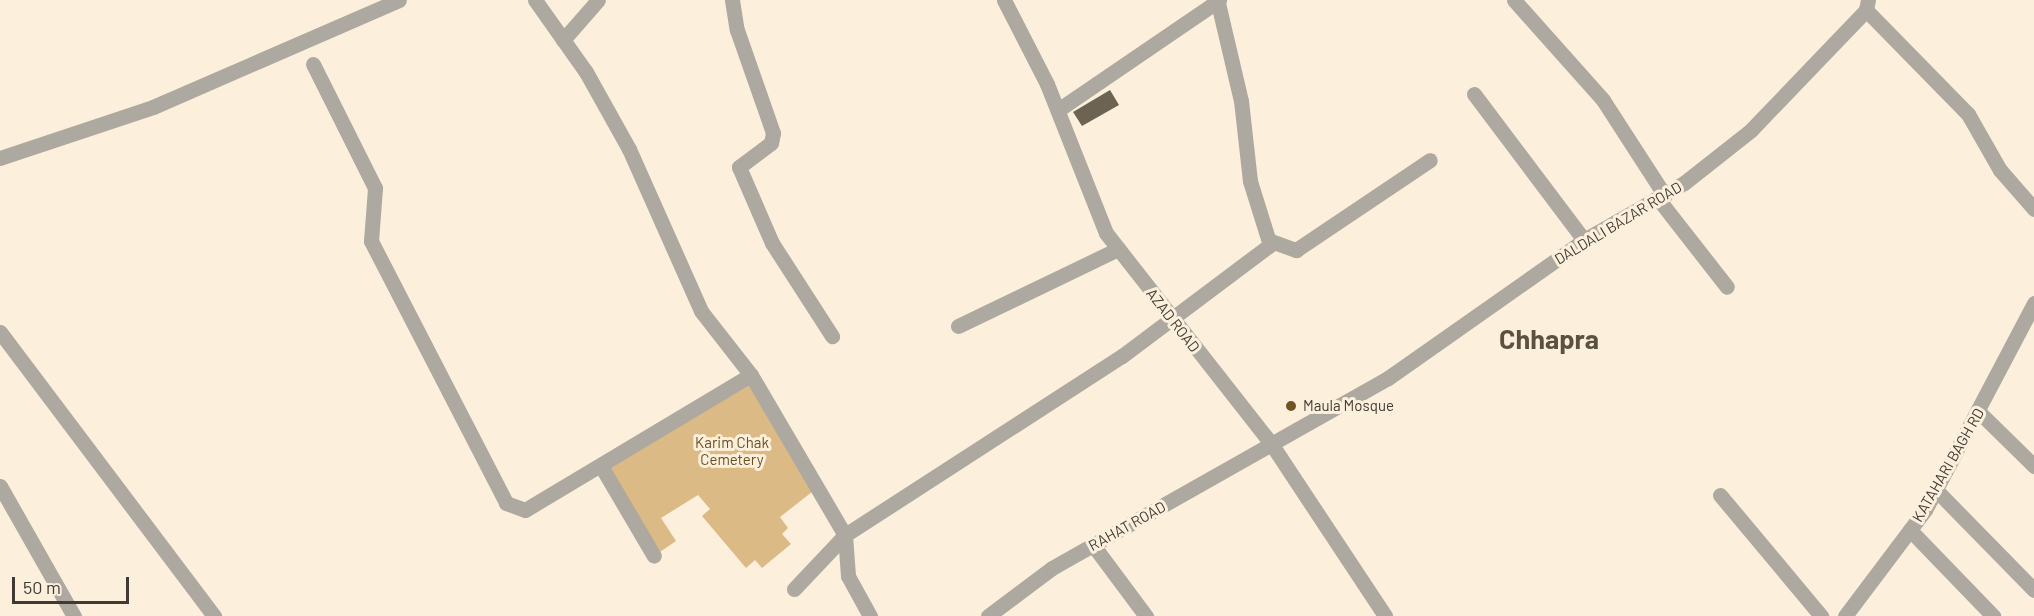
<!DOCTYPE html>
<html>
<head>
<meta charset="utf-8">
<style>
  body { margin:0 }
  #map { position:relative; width:2034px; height:616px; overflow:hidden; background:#fcf0dd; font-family:Barlow,sans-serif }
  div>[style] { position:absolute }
  .green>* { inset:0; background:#dbba85 }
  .building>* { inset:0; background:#6d6352 }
  .minor>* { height:15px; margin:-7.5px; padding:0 7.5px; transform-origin:7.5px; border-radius:7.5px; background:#ada8a0 }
  .tertiary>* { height:15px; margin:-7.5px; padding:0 7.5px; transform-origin:7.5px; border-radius:7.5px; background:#ada8a0 }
  .dots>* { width:16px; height:16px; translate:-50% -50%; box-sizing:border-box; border:3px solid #fcf0dd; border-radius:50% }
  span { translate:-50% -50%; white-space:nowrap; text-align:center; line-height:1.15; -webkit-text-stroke:6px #fcf0dd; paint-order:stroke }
  .street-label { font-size:15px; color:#3f3a33 }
  .poi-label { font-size:15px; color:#3f3a33 }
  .left { translate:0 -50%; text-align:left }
  .park-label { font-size:15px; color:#6a4f21 }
  .town-label { font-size:27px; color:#5c5141; font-weight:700 }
  .scale { position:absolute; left:12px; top:577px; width:117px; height:27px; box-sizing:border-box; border:3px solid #3f3a33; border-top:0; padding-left:8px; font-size:18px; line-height:21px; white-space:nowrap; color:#3f3a33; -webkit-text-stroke:4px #fcf0dd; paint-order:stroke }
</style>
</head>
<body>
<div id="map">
  <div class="green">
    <div style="clip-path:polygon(751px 375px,817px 488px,780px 517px,788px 528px,782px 534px,791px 544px,762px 568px,755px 560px,746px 568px,702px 516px,710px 509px,698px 495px,661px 518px,676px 541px,654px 556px,601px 466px)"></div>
  </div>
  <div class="building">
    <div style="clip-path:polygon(1110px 90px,1119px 105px,1082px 126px,1073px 112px)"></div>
  </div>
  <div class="minor">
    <div style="left:535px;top:0;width:88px;rotate:54.7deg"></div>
    <div style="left:586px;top:72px;width:88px;rotate:60.8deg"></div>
    <div style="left:629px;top:149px;width:177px;rotate:66deg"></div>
    <div style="left:701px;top:311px;width:81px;rotate:52deg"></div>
    <div style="left:751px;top:375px;width:186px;rotate:59.6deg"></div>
    <div style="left:845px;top:535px;width:41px;rotate:85.8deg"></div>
    <div style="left:848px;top:576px;width:46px;rotate:61.2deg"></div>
    <div style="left:732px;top:0;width:30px;rotate:81deg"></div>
    <div style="left:737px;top:30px;width:109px;rotate:70.7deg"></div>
    <div style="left:773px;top:133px;width:10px;rotate:101deg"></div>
    <div style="left:771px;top:143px;width:40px;rotate:143deg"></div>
    <div style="left:739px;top:167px;width:83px;rotate:66.5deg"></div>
    <div style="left:772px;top:243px;width:111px;rotate:57.2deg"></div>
    <div style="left:1514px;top:0;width:134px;rotate:48.3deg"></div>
    <div style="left:1603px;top:100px;width:114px;rotate:57.1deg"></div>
    <div style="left:1866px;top:10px;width:146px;rotate:45.6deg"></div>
    <div style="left:1968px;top:114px;width:64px;rotate:60.3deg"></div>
    <div style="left:2000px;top:170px;width:52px;rotate:48.9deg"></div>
    <div style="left:563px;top:40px;width:53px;rotate:-48.8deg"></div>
    <div style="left:313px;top:64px;width:139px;rotate:63.4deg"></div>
    <div style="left:375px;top:188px;width:53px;rotate:94.3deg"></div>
    <div style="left:371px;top:241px;width:295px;rotate:62.7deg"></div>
    <div style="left:506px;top:503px;width:20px;rotate:20deg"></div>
    <div style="left:525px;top:510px;width:263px;rotate:-30.9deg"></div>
    <div style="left:1474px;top:94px;width:183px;rotate:53deg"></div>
    <div style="left:1058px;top:110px;width:195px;rotate:-34.3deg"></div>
    <div style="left:0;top:158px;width:161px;rotate:-18.4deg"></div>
    <div style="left:153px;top:107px;width:268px;rotate:-23.5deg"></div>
    <div style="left:1659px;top:200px;width:110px;rotate:52deg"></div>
    <div style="left:1271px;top:241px;width:27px;rotate:20deg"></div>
    <div style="left:1296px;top:250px;width:161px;rotate:-33.9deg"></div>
    <div style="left:958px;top:326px;width:178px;rotate:-25.7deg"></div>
    <div style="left:0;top:332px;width:356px;rotate:53deg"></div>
    <div style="left:1980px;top:413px;width:76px;rotate:44.5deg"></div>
    <div style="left:601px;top:466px;width:104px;rotate:59.5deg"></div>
    <div style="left:1936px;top:490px;width:140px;rotate:45.6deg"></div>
    <div style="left:1720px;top:495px;width:158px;rotate:50.1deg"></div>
    <div style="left:1910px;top:530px;width:120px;rotate:46deg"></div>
    <div style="left:1093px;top:545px;width:89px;rotate:53.3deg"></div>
    <div style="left:794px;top:589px;width:74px;rotate:-46.6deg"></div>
    <div style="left:845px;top:535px;width:330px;rotate:-32.9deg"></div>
    <div style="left:1122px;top:356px;width:185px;rotate:-36.9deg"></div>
    <div style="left:1270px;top:245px;width:67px;rotate:-107.4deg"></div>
    <div style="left:1250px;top:181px;width:81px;rotate:-96.4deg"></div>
    <div style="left:1241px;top:101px;width:101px;rotate:-103.2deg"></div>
    <div style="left:988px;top:616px;width:80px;rotate:-36.9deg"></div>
    <div style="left:1052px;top:568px;width:386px;rotate:-29.5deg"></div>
    <div style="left:1388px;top:378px;width:240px;rotate:-35.1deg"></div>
    <div style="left:1584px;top:240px;width:115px;rotate:-29.7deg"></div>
    <div style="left:1684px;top:183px;width:85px;rotate:-38.3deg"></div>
    <div style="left:1751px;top:130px;width:166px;rotate:-46.2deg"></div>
    <div style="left:1866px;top:10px;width:10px;rotate:-79deg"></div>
    <div style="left:1845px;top:616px;width:133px;rotate:-53deg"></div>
    <div style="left:1925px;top:510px;width:234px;rotate:-62.2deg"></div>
  </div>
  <div class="tertiary">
    <div style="left:1004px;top:0;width:94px;rotate:62.9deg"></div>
    <div style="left:1047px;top:84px;width:160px;rotate:68.4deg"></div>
    <div style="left:1106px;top:233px;width:269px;rotate:51.9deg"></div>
    <div style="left:1272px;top:445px;width:205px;rotate:56.5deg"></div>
    <div style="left:0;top:486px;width:150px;rotate:60.4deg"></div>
  </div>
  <div class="dots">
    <div style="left:1291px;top:406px;background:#6f5426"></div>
  </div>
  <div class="street-label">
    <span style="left:1618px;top:223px;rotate:-31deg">DALDALI BAZAR ROAD</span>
    <span style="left:1173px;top:320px;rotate:52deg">AZAD ROAD</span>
    <span style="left:1948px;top:465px;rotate:-60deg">KATAHARI BAGH RD</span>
    <span style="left:1127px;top:526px;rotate:-29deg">RAHAT ROAD</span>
  </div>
  <div class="poi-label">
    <span class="left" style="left:1303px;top:406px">Maula Mosque</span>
  </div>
  <div class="park-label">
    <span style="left:732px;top:451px">Karim Chak<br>Cemetery</span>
  </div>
  <div class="town-label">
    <span style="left:1549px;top:339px">Chhapra</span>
  </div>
  <div class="scale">50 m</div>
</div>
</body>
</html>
